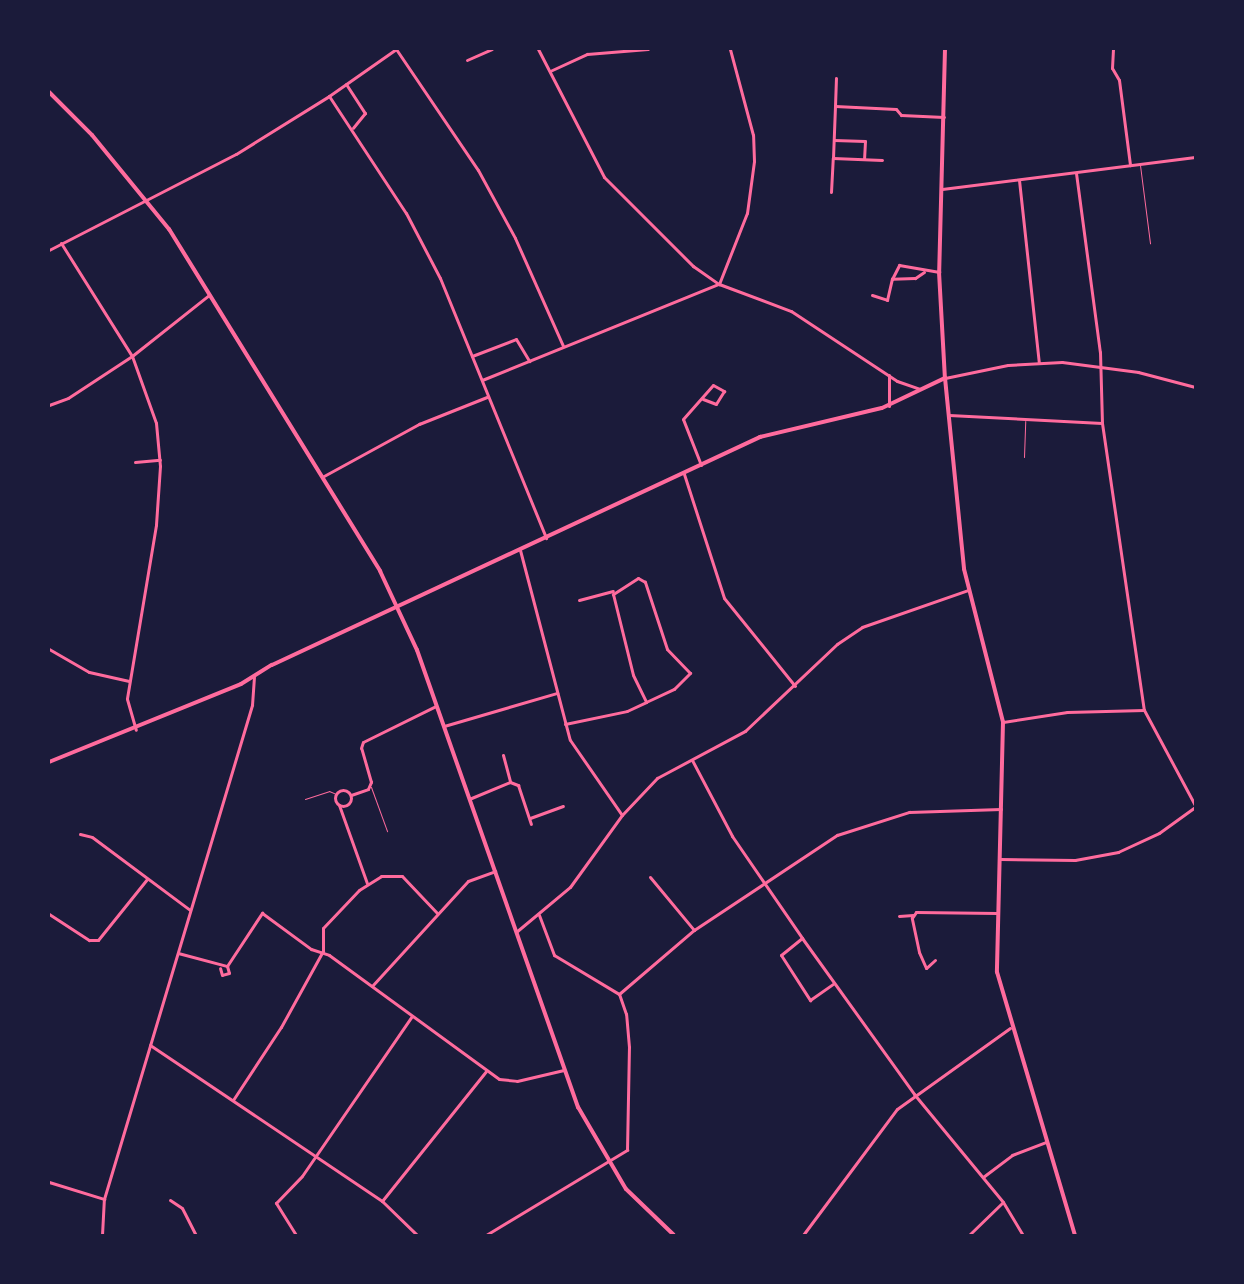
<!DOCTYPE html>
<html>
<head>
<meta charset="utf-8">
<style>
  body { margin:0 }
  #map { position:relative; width:1244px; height:1284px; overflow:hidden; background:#1b1b3a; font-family:Quicksand,sans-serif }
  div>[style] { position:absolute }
  .service>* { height:1px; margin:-0.5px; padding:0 0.5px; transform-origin:0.5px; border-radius:0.5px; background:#ff6b9d }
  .minor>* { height:3px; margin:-1.5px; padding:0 1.5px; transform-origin:1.5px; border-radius:1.5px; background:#ff6b9d }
  .minor>.ring { margin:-1.5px; padding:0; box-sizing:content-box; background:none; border:3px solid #ff6b9d; border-radius:50% }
  .tertiary>* { height:4px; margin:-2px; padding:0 2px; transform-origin:2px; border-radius:2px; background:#ff6b9d }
  .secondary>* { height:4px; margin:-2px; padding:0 2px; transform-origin:2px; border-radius:2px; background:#ff6b9d }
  span { translate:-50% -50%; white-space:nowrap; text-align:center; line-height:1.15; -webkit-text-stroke:4.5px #1b1b3a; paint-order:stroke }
  .frame { position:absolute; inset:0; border:50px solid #1b1b3a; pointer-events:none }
</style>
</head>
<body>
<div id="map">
  <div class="service">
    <div style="left:1140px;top:165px;width:79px;rotate:82.7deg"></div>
    <div style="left:1024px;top:457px;width:36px;rotate:-88deg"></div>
    <div style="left:371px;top:787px;width:47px;rotate:70deg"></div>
    <div style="left:305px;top:799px;width:25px;rotate:-18deg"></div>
    <div style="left:329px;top:791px;width:8px;rotate:23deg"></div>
  </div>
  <div class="minor">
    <div style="left:396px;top:49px;width:146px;rotate:55.9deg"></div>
    <div style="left:478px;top:170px;width:77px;rotate:61.4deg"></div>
    <div style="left:515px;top:238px;width:118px;rotate:66deg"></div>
    <div style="left:538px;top:49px;width:144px;rotate:62.7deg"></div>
    <div style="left:604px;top:177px;width:126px;rotate:45deg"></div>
    <div style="left:693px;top:266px;width:32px;rotate:35deg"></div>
    <div style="left:719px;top:284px;width:77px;rotate:20.6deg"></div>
    <div style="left:791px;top:311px;width:127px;rotate:33.4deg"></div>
    <div style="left:897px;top:381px;width:24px;rotate:19deg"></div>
    <div style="left:1113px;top:49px;width:19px;rotate:93deg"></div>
    <div style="left:1112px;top:68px;width:14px;rotate:60deg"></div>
    <div style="left:1119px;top:80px;width:86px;rotate:82.6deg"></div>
    <div style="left:467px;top:60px;width:27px;rotate:-24deg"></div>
    <div style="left:550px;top:71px;width:41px;rotate:-24.7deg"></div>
    <div style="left:587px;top:54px;width:61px;rotate:-4.7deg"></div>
    <div style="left:346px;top:84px;width:35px;rotate:57deg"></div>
    <div style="left:365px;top:113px;width:19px;rotate:129deg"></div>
    <div style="left:329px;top:96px;width:82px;rotate:-35deg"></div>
    <div style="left:835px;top:106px;width:28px;rotate:-88deg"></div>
    <div style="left:834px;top:140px;width:31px;rotate:2deg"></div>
    <div style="left:865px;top:141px;width:18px;rotate:93deg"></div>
    <div style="left:882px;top:160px;width:49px;rotate:-177.7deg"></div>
    <div style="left:833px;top:158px;width:52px;rotate:-87.8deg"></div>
    <div style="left:835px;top:106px;width:61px;rotate:2.8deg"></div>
    <div style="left:896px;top:109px;width:8px;rotate:50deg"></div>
    <div style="left:901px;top:115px;width:43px;rotate:2.7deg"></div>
    <div style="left:1076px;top:173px;width:181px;rotate:82.4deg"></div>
    <div style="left:1100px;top:352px;width:71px;rotate:88.4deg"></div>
    <div style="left:1102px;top:423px;width:290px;rotate:81.7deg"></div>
    <div style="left:1144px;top:710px;width:108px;rotate:61.8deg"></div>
    <div style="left:1019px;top:180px;width:184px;rotate:83.8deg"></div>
    <div style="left:942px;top:189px;width:255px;rotate:-7.2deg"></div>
    <div style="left:831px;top:192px;width:34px;rotate:-87deg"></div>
    <div style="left:61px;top:243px;width:133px;rotate:57.9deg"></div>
    <div style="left:132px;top:356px;width:71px;rotate:70.3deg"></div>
    <div style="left:156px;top:423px;width:43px;rotate:84.7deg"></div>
    <div style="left:160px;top:466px;width:59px;rotate:93.9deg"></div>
    <div style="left:156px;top:525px;width:176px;rotate:99.5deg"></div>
    <div style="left:127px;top:699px;width:32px;rotate:74deg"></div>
    <div style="left:49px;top:250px;width:210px;rotate:-27.2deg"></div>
    <div style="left:236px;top:154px;width:110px;rotate:-31.9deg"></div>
    <div style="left:329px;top:96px;width:140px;rotate:56.7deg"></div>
    <div style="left:406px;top:213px;width:73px;rotate:62.4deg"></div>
    <div style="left:440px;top:278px;width:281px;rotate:67.8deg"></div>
    <div style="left:924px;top:272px;width:11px;rotate:146deg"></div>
    <div style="left:915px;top:278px;width:23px;rotate:178deg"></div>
    <div style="left:892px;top:279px;width:16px;rotate:-63deg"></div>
    <div style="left:899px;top:265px;width:41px;rotate:9.9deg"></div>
    <div style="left:872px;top:295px;width:16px;rotate:18deg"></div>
    <div style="left:887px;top:300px;width:22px;rotate:-77deg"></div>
    <div style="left:472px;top:356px;width:47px;rotate:-21.1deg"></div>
    <div style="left:516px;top:339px;width:26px;rotate:59deg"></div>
    <div style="left:889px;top:375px;width:31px;rotate:90deg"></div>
    <div style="left:945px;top:378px;width:64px;rotate:-11.7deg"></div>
    <div style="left:1008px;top:365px;width:54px;rotate:-3.2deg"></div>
    <div style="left:1062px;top:362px;width:77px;rotate:7.5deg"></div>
    <div style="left:1138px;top:372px;width:59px;rotate:14.7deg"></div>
    <div style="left:482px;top:380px;width:256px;rotate:-22.1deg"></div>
    <div style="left:719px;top:284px;width:76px;rotate:-68.5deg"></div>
    <div style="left:747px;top:213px;width:52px;rotate:-82.3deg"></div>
    <div style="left:754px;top:161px;width:26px;rotate:-92deg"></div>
    <div style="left:753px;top:135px;width:89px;rotate:-105deg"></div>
    <div style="left:49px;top:405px;width:20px;rotate:-20deg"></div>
    <div style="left:68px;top:398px;width:77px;rotate:-33.3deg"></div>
    <div style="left:132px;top:356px;width:98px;rotate:-38.4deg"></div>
    <div style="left:949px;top:415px;width:153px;rotate:3deg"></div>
    <div style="left:135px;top:462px;width:25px;rotate:-5deg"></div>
    <div style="left:701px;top:465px;width:49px;rotate:-111.4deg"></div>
    <div style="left:683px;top:419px;width:45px;rotate:-48.6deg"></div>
    <div style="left:713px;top:385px;width:13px;rotate:29deg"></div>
    <div style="left:724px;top:391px;width:15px;rotate:122deg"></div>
    <div style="left:716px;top:404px;width:14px;rotate:-159deg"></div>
    <div style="left:684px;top:474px;width:130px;rotate:72.1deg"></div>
    <div style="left:724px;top:598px;width:113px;rotate:51.1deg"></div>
    <div style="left:322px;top:477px;width:111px;rotate:-28.7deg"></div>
    <div style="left:419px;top:424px;width:73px;rotate:-21.7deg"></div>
    <div style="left:520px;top:550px;width:196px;rotate:75.3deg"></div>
    <div style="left:570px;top:740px;width:91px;rotate:55.3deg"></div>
    <div style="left:579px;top:600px;width:35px;rotate:-15deg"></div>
    <div style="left:49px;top:649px;width:46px;rotate:29.9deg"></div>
    <div style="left:89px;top:672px;width:41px;rotate:12.7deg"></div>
    <div style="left:1003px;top:722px;width:65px;rotate:-8.9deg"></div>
    <div style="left:1067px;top:712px;width:77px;rotate:-1.5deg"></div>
    <div style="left:565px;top:724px;width:63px;rotate:-11.8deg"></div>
    <div style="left:627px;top:711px;width:21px;rotate:-25deg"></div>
    <div style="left:646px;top:702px;width:31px;rotate:-25deg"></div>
    <div style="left:674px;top:689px;width:23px;rotate:-45deg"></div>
    <div style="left:690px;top:673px;width:33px;rotate:-134deg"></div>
    <div style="left:667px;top:649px;width:71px;rotate:-108.2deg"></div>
    <div style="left:645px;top:582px;width:8px;rotate:-150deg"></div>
    <div style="left:638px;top:578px;width:30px;rotate:147deg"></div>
    <div style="left:613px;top:594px;width:83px;rotate:76.1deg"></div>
    <div style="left:633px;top:675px;width:30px;rotate:64deg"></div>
    <div style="left:444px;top:726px;width:118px;rotate:-16.3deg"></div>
    <div style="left:503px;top:755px;width:28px;rotate:75deg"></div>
    <div style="left:692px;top:760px;width:86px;rotate:62.2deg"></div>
    <div style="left:732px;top:836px;width:124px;rotate:55.5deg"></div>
    <div style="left:802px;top:938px;width:192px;rotate:54.3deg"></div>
    <div style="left:914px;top:1094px;width:140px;rotate:50.5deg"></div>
    <div style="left:1003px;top:1202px;width:39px;rotate:59deg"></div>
    <div class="ring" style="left:335px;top:790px;width:13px;height:13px"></div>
    <div style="left:351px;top:795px;width:18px;rotate:-19deg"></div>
    <div style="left:368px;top:789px;width:8px;rotate:-67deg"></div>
    <div style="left:371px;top:782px;width:35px;rotate:-106deg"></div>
    <div style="left:361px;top:748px;width:6px;rotate:-72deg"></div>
    <div style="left:363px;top:742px;width:81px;rotate:-26.3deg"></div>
    <div style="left:469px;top:799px;width:44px;rotate:-22.5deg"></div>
    <div style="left:510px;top:782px;width:9px;rotate:21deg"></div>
    <div style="left:518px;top:785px;width:41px;rotate:71.6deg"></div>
    <div style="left:339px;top:805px;width:83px;rotate:70.3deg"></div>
    <div style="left:530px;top:818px;width:35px;rotate:-20deg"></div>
    <div style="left:80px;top:834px;width:12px;rotate:14deg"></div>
    <div style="left:92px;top:837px;width:122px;rotate:36.7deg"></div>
    <div style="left:1000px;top:859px;width:75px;rotate:0.8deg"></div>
    <div style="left:1075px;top:860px;width:44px;rotate:-10.5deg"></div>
    <div style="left:1118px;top:852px;width:45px;rotate:-24.9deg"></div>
    <div style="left:1159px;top:833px;width:44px;rotate:-35.8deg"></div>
    <div style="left:650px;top:877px;width:69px;rotate:50.3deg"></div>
    <div style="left:49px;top:914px;width:48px;rotate:33deg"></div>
    <div style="left:89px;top:940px;width:9px"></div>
    <div style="left:98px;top:940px;width:78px;rotate:-51.2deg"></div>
    <div style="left:539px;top:915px;width:43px;rotate:69.4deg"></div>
    <div style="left:554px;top:955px;width:76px;rotate:31deg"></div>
    <div style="left:899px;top:916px;width:14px;rotate:-4deg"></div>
    <div style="left:516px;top:932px;width:70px;rotate:-39.8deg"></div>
    <div style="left:570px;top:887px;width:89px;rotate:-54.2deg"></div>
    <div style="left:622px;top:815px;width:51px;rotate:-46.6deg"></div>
    <div style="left:657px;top:778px;width:100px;rotate:-28.1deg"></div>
    <div style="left:745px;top:731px;width:127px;rotate:-43.4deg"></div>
    <div style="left:837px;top:644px;width:30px;rotate:-34deg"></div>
    <div style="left:862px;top:627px;width:112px;rotate:-19.2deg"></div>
    <div style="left:802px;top:938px;width:27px;rotate:141deg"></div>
    <div style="left:781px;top:955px;width:54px;rotate:57.2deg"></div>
    <div style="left:810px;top:1000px;width:29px;rotate:-35deg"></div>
    <div style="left:323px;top:951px;width:23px;rotate:-90deg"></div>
    <div style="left:323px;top:928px;width:52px;rotate:-46.5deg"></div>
    <div style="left:359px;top:890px;width:26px;rotate:-32deg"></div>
    <div style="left:381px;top:876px;width:21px"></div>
    <div style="left:402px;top:876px;width:51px;rotate:46.6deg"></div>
    <div style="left:178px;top:953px;width:51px;rotate:14.9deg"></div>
    <div style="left:227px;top:966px;width:7px;rotate:74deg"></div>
    <div style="left:229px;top:973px;width:7px;rotate:164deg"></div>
    <div style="left:222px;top:975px;width:7px;rotate:-106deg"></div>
    <div style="left:935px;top:960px;width:12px;rotate:138deg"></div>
    <div style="left:926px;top:968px;width:17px;rotate:-114deg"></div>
    <div style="left:919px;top:952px;width:35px;rotate:-102deg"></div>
    <div style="left:912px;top:918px;width:7px;rotate:-56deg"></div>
    <div style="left:916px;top:912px;width:81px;rotate:0.7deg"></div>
    <div style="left:227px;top:966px;width:64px;rotate:-56.6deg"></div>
    <div style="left:262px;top:913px;width:61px;rotate:36.3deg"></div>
    <div style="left:311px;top:949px;width:19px;rotate:18deg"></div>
    <div style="left:329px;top:955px;width:210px;rotate:36.1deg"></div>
    <div style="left:499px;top:1079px;width:18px;rotate:6deg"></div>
    <div style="left:517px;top:1081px;width:48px;rotate:-13.2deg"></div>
    <div style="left:372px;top:986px;width:142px;rotate:-47.6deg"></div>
    <div style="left:468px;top:881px;width:29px;rotate:-20deg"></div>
    <div style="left:619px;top:994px;width:99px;rotate:-40.5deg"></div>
    <div style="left:694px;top:930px;width:172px;rotate:-33.6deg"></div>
    <div style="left:837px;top:835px;width:76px;rotate:-17.7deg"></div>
    <div style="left:909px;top:812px;width:92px;rotate:-1.9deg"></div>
    <div style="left:150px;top:1045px;width:280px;rotate:33.9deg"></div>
    <div style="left:382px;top:1201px;width:49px;rotate:44.2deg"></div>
    <div style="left:233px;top:1100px;width:87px;rotate:-56.7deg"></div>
    <div style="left:281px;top:1027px;width:87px;rotate:-61.1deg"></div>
    <div style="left:983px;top:1177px;width:36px;rotate:-37deg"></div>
    <div style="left:1012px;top:1155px;width:36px;rotate:-21deg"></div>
    <div style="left:49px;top:1182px;width:58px;rotate:17.2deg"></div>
    <div style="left:170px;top:1200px;width:14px;rotate:34deg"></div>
    <div style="left:182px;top:1208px;width:30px;rotate:63deg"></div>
    <div style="left:382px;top:1201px;width:166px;rotate:-51.3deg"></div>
    <div style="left:102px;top:1235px;width:36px;rotate:-87deg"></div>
    <div style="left:104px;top:1199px;width:516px;rotate:-73.32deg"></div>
    <div style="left:252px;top:705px;width:28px;rotate:-86deg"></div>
    <div style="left:296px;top:1235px;width:38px;rotate:-122deg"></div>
    <div style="left:276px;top:1203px;width:37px;rotate:-46deg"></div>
    <div style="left:302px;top:1176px;width:194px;rotate:-55.5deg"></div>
    <div style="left:486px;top:1235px;width:165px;rotate:-31.1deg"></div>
    <div style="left:627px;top:1150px;width:103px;rotate:-88.9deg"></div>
    <div style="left:629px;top:1047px;width:33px;rotate:-95deg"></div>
    <div style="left:626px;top:1014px;width:21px;rotate:-109deg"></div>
    <div style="left:803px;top:1235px;width:157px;rotate:-53.3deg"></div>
    <div style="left:897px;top:1109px;width:139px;rotate:-35.6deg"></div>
    <div style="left:969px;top:1235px;width:47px;rotate:-44.1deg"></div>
  </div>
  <div class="tertiary">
    <div style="left:49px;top:762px;width:207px;rotate:-22.1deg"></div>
    <div style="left:241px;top:684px;width:36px;rotate:-32deg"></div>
    <div style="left:272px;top:665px;width:539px;rotate:-25.04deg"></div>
    <div style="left:760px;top:437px;width:125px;rotate:-13.4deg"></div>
    <div style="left:882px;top:408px;width:70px;rotate:-25.5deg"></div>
  </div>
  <div class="secondary">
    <div style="left:945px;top:49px;width:223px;rotate:91.5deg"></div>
    <div style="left:939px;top:272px;width:106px;rotate:86.8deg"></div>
    <div style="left:945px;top:378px;width:192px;rotate:84.3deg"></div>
    <div style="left:964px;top:569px;width:158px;rotate:75.7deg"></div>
    <div style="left:1003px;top:722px;width:250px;rotate:91.4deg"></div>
    <div style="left:997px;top:972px;width:274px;rotate:73.5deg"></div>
    <div style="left:49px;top:92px;width:61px;rotate:45deg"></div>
    <div style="left:92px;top:135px;width:122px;rotate:50.7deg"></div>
    <div style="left:169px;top:229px;width:402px;rotate:58.3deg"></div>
    <div style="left:380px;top:571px;width:87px;rotate:64.9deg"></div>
    <div style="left:417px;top:650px;width:485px;rotate:70.6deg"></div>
    <div style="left:578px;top:1107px;width:95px;rotate:59.7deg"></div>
    <div style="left:626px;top:1189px;width:66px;rotate:43.8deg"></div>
  </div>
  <div class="frame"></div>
</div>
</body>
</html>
